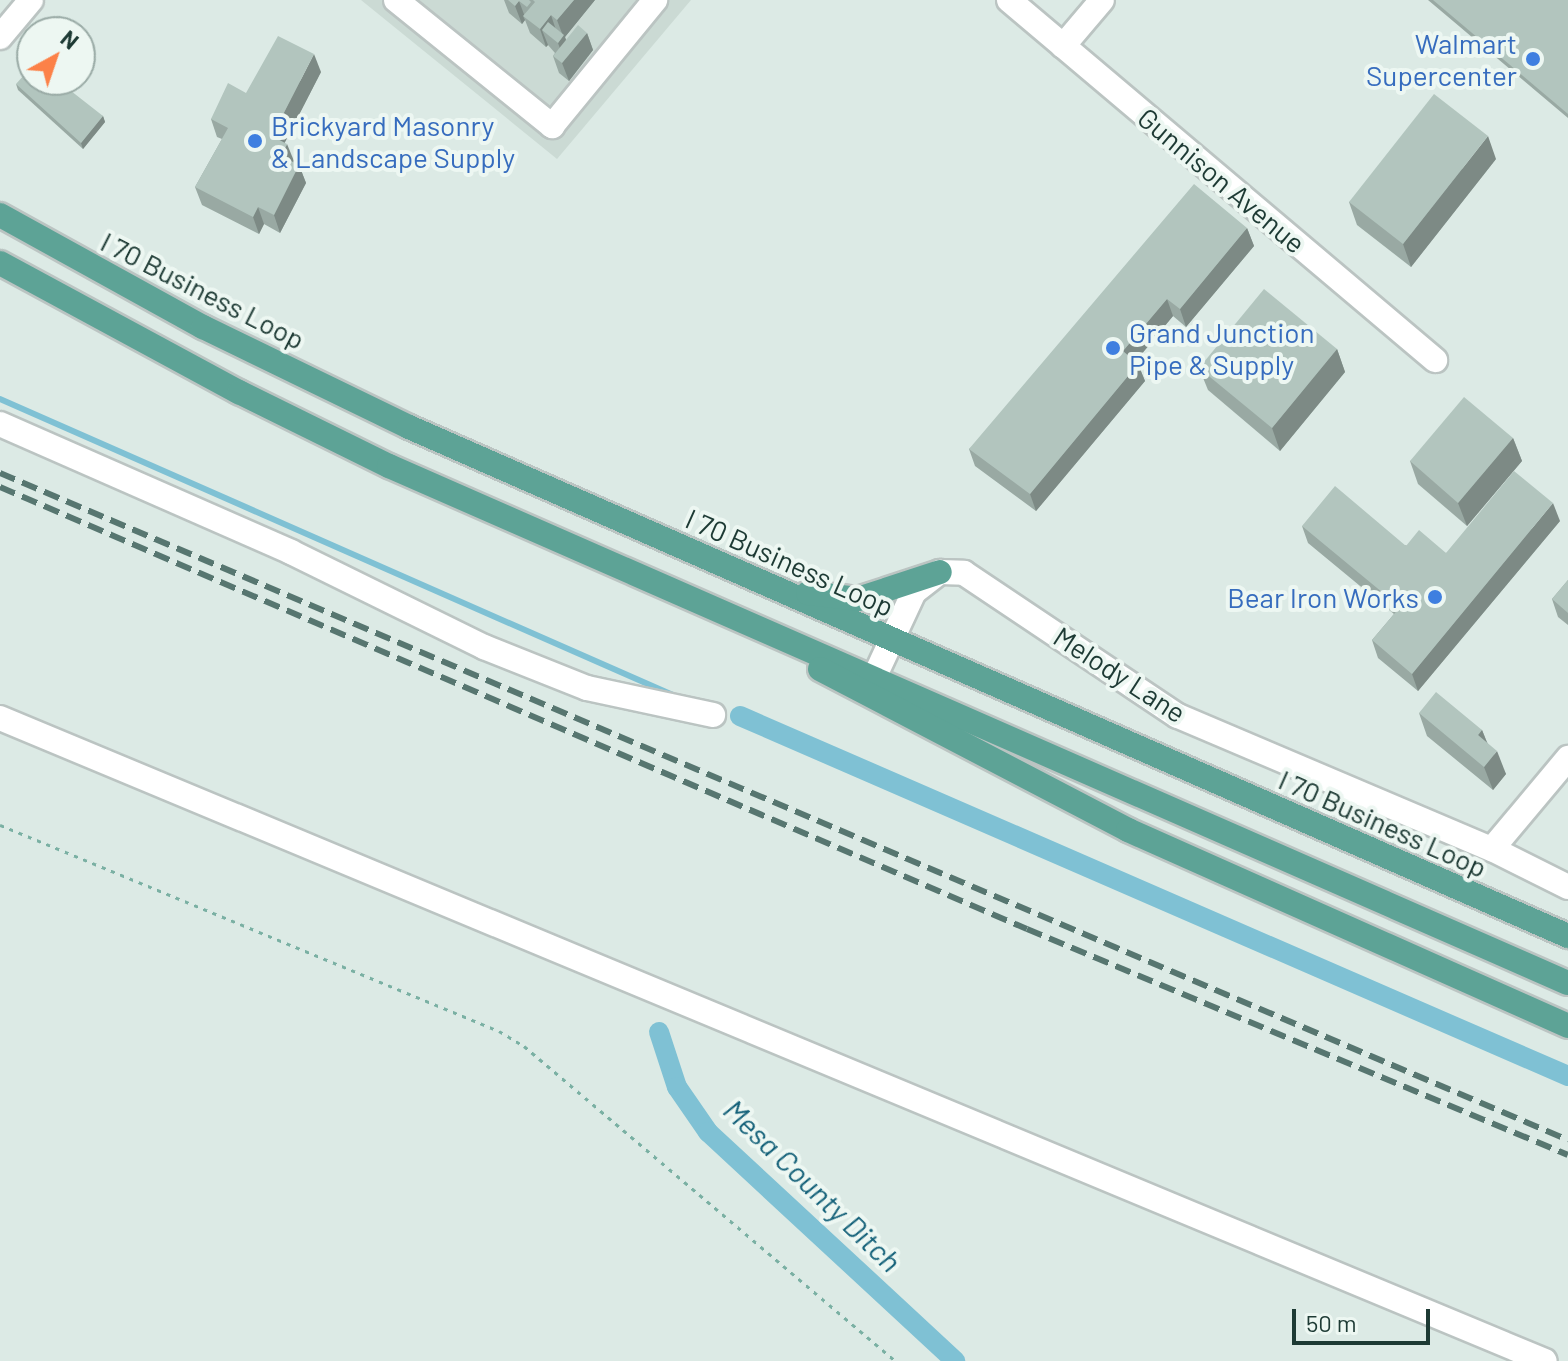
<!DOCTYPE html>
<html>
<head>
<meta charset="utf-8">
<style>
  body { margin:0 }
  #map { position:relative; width:1568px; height:1361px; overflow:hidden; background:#dceae5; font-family:Barlow,sans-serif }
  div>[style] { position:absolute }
  .built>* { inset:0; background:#cbdad4 }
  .stream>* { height:6px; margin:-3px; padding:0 3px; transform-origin:3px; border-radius:3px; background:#7fc1d4 }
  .canal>* { height:20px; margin:-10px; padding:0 10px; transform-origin:10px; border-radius:10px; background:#7fc1d4 }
  .path>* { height:3px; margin-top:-1.5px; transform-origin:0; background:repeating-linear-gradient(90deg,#7ab0a3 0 4px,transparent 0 10px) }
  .roads { filter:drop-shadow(2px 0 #bbc4c2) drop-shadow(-2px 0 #bbc4c2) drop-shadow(0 2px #bbc4c2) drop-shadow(0 -2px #bbc4c2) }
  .minor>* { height:24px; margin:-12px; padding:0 12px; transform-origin:12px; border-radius:12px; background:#fff }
  .major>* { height:24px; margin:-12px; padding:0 12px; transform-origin:12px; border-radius:12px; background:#5da396 }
  .rail>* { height:6px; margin-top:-3px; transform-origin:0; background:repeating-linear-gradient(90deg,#577670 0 16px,transparent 0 24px) }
  .wall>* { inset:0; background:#99a9a3 }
  .shaded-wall>* { inset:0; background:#7d8a85 }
  .building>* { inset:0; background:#b2c5be }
  .dots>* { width:22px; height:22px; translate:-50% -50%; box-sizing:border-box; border:4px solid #edf7f2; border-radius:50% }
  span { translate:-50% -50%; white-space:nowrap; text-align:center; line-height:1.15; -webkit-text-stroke:8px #edf7f2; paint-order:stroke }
  .shop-label { font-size:28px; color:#366cbe }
  .right { translate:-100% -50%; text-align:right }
  .left { translate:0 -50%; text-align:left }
  .street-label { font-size:28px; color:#1d3a34 }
  .water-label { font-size:30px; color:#146179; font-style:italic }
  .north { position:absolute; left:16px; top:16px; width:80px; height:80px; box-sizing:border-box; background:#edf7f2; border:2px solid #9aaba6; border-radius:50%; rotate:40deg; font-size:22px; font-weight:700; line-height:32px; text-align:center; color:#1d3a34 }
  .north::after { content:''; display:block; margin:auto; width:28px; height:36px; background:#fc8148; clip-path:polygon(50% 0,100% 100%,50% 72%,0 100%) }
  .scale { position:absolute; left:1292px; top:1309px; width:138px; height:36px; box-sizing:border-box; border:4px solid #1d3a34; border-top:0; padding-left:10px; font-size:24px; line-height:28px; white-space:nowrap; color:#1d3a34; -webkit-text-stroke:6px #edf7f2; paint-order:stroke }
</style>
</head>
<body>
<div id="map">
  <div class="built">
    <div style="clip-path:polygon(361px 0,691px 0,557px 159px)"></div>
  </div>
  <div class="stream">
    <div style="left:0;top:399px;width:737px;rotate:23.75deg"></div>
  </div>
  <div class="canal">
    <div style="left:740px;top:716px;width:903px;rotate:23.5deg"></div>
    <div style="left:659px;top:1032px;width:58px;rotate:71.9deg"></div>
    <div style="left:677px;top:1087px;width:55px;rotate:55.4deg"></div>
    <div style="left:708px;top:1132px;width:337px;rotate:42.8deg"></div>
  </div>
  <div class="path">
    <div style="left:0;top:825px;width:540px;rotate:22.43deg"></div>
    <div style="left:499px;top:1031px;width:29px;rotate:31deg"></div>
    <div style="left:524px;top:1046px;width:487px;rotate:40.3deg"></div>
  </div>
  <div class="roads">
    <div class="minor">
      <div style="left:396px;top:0;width:201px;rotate:38.9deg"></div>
      <div style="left:552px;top:126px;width:163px;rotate:-50.7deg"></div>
      <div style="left:1009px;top:0;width:558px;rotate:40.2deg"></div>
      <div style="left:0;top:37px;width:48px;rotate:-50deg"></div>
      <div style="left:1063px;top:46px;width:60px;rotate:-49.7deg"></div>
      <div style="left:0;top:424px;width:318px;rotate:23.7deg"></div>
      <div style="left:291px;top:552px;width:215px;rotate:26.2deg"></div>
      <div style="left:484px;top:647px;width:111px;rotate:21.7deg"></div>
      <div style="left:587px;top:688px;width:129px;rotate:12.1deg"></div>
      <div style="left:874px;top:678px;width:95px;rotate:-65.1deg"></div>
      <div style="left:914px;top:592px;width:33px;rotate:-38deg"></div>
      <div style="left:940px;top:572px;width:24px;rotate:2deg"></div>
      <div style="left:964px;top:573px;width:257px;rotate:33.8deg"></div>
      <div style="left:1178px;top:716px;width:341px;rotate:23deg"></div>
      <div style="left:1492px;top:849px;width:85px;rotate:26.6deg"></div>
      <div style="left:0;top:718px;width:1673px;rotate:22.6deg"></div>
      <div style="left:1492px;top:849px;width:119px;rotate:-50.1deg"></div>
    </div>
    <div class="major">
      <div style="left:0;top:215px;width:232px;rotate:28.9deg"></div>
      <div style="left:203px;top:327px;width:229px;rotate:25.9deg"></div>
      <div style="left:409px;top:427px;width:1266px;rotate:23.71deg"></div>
      <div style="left:0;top:263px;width:272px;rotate:28.4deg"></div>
      <div style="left:239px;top:392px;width:167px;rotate:26.3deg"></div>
      <div style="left:389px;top:466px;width:1287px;rotate:23.68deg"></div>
      <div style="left:808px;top:593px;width:50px;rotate:6.8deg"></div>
      <div style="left:858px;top:599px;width:86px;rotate:-18.2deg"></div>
      <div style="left:820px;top:669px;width:348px;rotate:27.6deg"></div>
      <div style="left:1128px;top:830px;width:482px;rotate:24deg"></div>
    </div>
  </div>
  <div class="rail">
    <div style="left:0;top:473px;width:1704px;rotate:23.04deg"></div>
    <div style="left:0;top:487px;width:1118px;rotate:23.29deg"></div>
    <div style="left:1027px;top:929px;width:586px;rotate:22.67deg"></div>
  </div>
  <div class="wall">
    <div style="clip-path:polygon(504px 0,595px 0,565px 37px,566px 40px,587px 33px,593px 50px,569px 81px,559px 73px,553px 56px,555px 53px,548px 45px,546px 47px,530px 33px,525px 20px,522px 24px,509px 13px)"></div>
    <div style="clip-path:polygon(1428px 0,1568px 0,1568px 118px)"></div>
    <div style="clip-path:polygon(321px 72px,284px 143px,293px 162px,299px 165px,306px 183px,280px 233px,264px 224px,259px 234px,202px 205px,195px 187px,222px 139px,217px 137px,211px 119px)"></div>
    <div style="clip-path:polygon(16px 84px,103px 116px,105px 122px,83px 149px,18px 90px)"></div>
    <div style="clip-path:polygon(1496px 159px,1411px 267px,1357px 225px,1349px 202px)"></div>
    <div style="clip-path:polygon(1247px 228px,1254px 246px,1186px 327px,1173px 316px,1136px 361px,1138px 364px,1145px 381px,1036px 511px,975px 466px,969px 449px)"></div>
    <div style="clip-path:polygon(1337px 349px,1345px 372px,1280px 451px,1208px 390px,1199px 368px)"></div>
    <div style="clip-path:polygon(1513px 438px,1522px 461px,1467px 526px,1418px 484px,1410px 461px)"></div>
    <div style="clip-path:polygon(1560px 521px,1418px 691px,1378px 658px,1372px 640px,1394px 614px,1308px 543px,1302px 526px,1446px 553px)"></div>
    <div style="clip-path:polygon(1568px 580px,1568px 625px,1558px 617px,1552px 599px)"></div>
    <div style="clip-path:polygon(1419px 713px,1482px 730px,1487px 742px,1506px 774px,1493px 790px,1427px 736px)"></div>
  </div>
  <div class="shaded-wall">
    <div style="clip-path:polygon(574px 0,595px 0,565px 37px,570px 52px,564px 60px,558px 43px,563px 36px,557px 20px)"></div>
    <div style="clip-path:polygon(519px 1px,525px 17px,523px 16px,525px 20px,522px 24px,515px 6px)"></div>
    <div style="clip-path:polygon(551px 15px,557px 33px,542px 30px,548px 45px,546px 47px,540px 29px)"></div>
    <div style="clip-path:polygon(587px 33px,593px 50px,569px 81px,562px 63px)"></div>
    <div style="clip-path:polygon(314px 54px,321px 72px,279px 154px,272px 136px)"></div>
    <div style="clip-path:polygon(103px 116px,105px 122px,83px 149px,81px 143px)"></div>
    <div style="clip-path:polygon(1488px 136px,1496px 159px,1411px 267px,1403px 244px)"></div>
    <div style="clip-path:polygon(287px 144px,294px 161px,287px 174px,281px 156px)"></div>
    <div style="clip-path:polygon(299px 165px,306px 183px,280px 233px,274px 215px)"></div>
    <div style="clip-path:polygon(258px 207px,264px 224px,259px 234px,253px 217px)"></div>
    <div style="clip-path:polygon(1247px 228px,1254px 246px,1186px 327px,1180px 309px)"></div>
    <div style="clip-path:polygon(1167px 299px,1173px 316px,1130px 368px,1123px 351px)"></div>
    <div style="clip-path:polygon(1337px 349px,1345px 372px,1280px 451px,1272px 428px)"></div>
    <div style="clip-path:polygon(1138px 364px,1145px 381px,1036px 511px,1030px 494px)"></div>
    <div style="clip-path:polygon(1513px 438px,1522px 461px,1467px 526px,1458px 503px)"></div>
    <div style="clip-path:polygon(1553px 503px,1560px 521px,1418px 691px,1412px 674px)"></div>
    <div style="clip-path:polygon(1482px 730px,1491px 753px,1478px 735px)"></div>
    <div style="clip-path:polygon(1497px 751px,1506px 774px,1493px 790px,1484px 767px)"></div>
  </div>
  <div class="building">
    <div style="clip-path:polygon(508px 0,529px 0,531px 2px,527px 7px,519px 1px,515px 6px)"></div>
    <div style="clip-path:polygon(533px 0,574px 0,557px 20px,551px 15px,540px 29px,523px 16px,535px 2px)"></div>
    <div style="clip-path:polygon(1433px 0,1568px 0,1568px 114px)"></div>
    <div style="clip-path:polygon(548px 22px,564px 35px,558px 43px,542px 30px)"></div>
    <div style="clip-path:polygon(578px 25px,587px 33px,562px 63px,553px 56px)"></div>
    <div style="clip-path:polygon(278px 36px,314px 54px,272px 136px,287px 144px,281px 156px,299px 165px,274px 215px,258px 207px,253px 217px,195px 187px,228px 128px,211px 119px,228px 83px,246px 93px)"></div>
    <div style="clip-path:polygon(32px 66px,32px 80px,57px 80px,103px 116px,81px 143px,16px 84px)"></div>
    <div style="clip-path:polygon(1434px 94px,1488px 136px,1403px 244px,1349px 202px)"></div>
    <div style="clip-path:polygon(1194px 184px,1247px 228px,1180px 309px,1167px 299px,1123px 351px,1138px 364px,1030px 494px,969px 449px)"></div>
    <div style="clip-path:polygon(1264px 289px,1337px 349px,1272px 428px,1199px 368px)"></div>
    <div style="clip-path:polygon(1464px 397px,1513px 438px,1458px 503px,1410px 461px)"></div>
    <div style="clip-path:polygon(1514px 471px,1553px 503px,1412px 674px,1372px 640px,1400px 607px,1302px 526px,1335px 486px,1406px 546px,1419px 530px,1446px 553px)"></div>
    <div style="clip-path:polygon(1568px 580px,1568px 613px,1552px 599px)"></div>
    <div style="clip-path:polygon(1436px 692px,1482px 730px,1478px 735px,1497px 751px,1484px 767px,1419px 713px)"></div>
  </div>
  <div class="dots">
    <div style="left:1533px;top:59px;background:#3f7fe0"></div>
    <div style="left:255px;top:141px;background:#3f7fe0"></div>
    <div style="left:1113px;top:348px;background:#3f7fe0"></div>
    <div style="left:1435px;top:597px;background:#3f7fe0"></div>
  </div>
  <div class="shop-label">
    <span class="right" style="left:1517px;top:59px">Walmart<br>Supercenter</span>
    <span class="left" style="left:271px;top:141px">Brickyard Masonry<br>&amp; Landscape Supply</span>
    <span class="left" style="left:1129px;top:348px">Grand Junction<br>Pipe &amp; Supply</span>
    <span class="right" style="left:1419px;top:597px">Bear Iron Works</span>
  </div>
  <div class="street-label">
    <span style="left:1222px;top:180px;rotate:40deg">Gunnison Avenue</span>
    <span style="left:203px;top:290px;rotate:27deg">I 70 Business Loop</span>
    <span style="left:790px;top:562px;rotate:24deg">I 70 Business Loop</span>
    <span style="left:1120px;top:674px;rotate:33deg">Melody Lane</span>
    <span style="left:1383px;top:823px;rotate:24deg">I 70 Business Loop</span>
  </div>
  <div class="water-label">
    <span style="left:813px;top:1185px;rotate:44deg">Mesa County Ditch</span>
  </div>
  <div class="north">N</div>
  <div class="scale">50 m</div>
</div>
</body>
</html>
